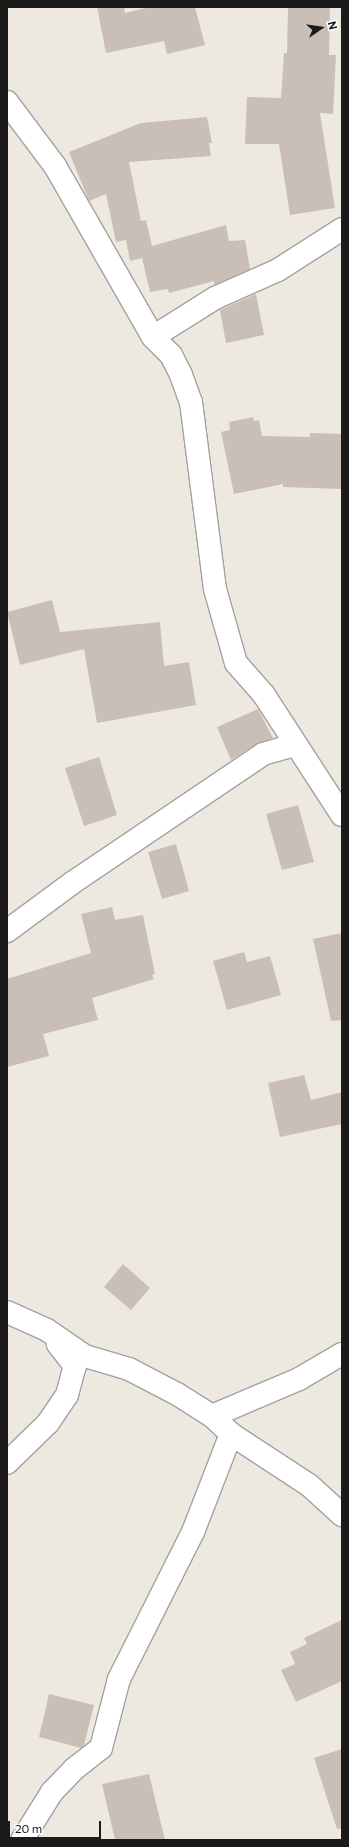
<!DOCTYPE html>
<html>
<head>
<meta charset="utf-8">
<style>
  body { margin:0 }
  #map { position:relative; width:349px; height:1847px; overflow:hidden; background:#eee9e0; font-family:Commissioner,sans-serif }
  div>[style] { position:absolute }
  .building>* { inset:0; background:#cabfb6 }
  .roads { filter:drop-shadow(1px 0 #a2a2a2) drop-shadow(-1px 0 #a2a2a2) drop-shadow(0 1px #a2a2a2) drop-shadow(0 -1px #a2a2a2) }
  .minor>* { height:22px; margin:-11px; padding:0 11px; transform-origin:11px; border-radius:11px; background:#fff }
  span { translate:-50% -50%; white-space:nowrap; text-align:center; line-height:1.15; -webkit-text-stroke:3px #fff; paint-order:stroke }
  .frame { position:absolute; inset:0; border:8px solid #1b1b1b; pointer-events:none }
  .north { position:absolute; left:301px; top:8px; width:40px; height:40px; -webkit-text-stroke:3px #fff; paint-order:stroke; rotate:77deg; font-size:11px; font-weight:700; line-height:16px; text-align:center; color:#1b1b1b }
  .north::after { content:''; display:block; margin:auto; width:14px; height:18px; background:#1b1b1b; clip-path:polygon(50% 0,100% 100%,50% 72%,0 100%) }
  .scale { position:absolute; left:8px; top:1821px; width:93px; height:18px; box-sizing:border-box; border:2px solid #1b1b1b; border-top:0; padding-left:5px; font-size:12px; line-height:14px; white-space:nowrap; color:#1b1b1b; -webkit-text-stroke:3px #fff; paint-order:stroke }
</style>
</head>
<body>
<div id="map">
  <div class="building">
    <div style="clip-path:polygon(97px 7px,124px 7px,125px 13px,150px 7px,195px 7px,205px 45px,167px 54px,164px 41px,106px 53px)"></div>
    <div style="clip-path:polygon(288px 7px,330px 7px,329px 55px,336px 55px,333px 114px,320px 113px,335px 208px,290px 215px,279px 144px,245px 144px,247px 97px,281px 98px,284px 53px,287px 53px)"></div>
    <div style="clip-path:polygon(207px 117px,212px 143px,209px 143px,211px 156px,129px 162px,141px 221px,146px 220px,152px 246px,226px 225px,229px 241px,245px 240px,250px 269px,214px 285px,214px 281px,169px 293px,168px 289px,150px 292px,142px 258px,130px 261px,126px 240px,116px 242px,106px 194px,89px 201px,69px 152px,141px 123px)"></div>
    <div style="clip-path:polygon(256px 294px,264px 335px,226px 343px,220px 310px)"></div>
    <div style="clip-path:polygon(253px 417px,254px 421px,259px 420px,262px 436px,310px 437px,310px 433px,342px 434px,342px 489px,283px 487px,283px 484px,234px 494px,221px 432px,230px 430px,229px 422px)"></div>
    <div style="clip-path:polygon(52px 600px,60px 632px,160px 622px,164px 666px,189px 662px,196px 705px,97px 723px,84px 649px,20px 665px,7px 612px)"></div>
    <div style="clip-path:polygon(258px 709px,273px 738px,256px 744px,231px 760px,217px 727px)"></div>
    <div style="clip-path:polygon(99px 757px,117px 815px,84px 826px,65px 768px)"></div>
    <div style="clip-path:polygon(298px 805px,314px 862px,282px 870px,266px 814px)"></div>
    <div style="clip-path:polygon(176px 844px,189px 891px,162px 899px,148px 852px)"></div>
    <div style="clip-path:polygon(112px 907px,115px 920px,143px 915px,155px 974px,152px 975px,154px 979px,92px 998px,98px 1020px,43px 1034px,49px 1056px,7px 1067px,7px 979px,91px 953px,81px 914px)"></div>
    <div style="clip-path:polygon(342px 933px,342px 1020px,331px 1021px,313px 939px)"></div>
    <div style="clip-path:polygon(244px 952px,247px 962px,270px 956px,281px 995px,227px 1010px,213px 961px)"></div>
    <div style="clip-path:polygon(304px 1075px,311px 1100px,342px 1092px,342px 1124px,280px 1137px,268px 1083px)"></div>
    <div style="clip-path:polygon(123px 1264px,150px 1288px,131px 1310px,104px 1287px)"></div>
    <div style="clip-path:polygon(342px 1620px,342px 1681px,296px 1702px,281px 1670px,295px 1664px,290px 1652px,307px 1644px,304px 1638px)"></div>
    <div style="clip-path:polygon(49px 1694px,94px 1705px,84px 1745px,81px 1748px,39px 1737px)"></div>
    <div style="clip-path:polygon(342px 1749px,342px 1828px,337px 1829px,314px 1758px)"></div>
    <div style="clip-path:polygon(149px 1774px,165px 1840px,115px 1840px,102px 1784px)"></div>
  </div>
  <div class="roads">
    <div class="minor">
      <div style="left:7px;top:102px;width:80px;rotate:53.1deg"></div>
      <div style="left:55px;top:166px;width:197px;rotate:60.2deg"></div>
      <div style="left:153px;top:337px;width:25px;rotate:45deg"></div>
      <div style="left:171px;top:355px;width:22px;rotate:63deg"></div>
      <div style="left:181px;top:375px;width:29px;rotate:70deg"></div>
      <div style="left:191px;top:402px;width:189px;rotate:82.7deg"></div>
      <div style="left:215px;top:589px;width:77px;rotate:74.2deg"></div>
      <div style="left:236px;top:663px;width:43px;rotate:48.8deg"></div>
      <div style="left:264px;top:695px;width:143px;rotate:57deg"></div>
      <div style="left:153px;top:337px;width:73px;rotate:-32.2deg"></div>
      <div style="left:215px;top:298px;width:69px;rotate:-24deg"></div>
      <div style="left:278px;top:270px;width:76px;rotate:-32.6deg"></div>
      <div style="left:7px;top:931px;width:81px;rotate:-36.4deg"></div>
      <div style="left:72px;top:883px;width:230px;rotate:-34deg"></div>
      <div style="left:263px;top:754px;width:33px;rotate:-16deg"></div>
      <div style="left:7px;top:1312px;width:44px;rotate:24.2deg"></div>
      <div style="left:47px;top:1330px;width:46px;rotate:34.4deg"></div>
      <div style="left:85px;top:1356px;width:46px;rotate:16.5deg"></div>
      <div style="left:129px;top:1369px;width:54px;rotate:27.5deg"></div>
      <div style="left:177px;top:1394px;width:41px;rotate:32.2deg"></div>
      <div style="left:212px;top:1416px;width:26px;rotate:43deg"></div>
      <div style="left:231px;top:1434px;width:93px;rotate:33.2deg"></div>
      <div style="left:309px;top:1485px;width:45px;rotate:42.3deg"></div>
      <div style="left:212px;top:1416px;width:95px;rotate:-23deg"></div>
      <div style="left:299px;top:1379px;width:50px;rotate:-30.2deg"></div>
      <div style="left:7px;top:1463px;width:57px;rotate:-44.3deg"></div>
      <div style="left:48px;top:1423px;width:34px;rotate:-56deg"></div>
      <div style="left:67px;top:1395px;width:30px;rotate:-75deg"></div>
      <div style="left:75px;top:1366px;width:28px;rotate:-128deg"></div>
      <div style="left:22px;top:1840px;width:57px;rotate:-58deg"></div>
      <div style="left:52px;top:1792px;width:32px;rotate:-46deg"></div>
      <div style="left:74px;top:1769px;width:34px;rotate:-38deg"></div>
      <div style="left:101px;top:1748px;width:71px;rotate:-75.4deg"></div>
      <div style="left:119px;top:1679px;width:165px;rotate:-63.3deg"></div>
      <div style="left:193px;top:1532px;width:105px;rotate:-68.8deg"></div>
    </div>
  </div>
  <div class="frame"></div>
  <div class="north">N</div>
  <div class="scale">20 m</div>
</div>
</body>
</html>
